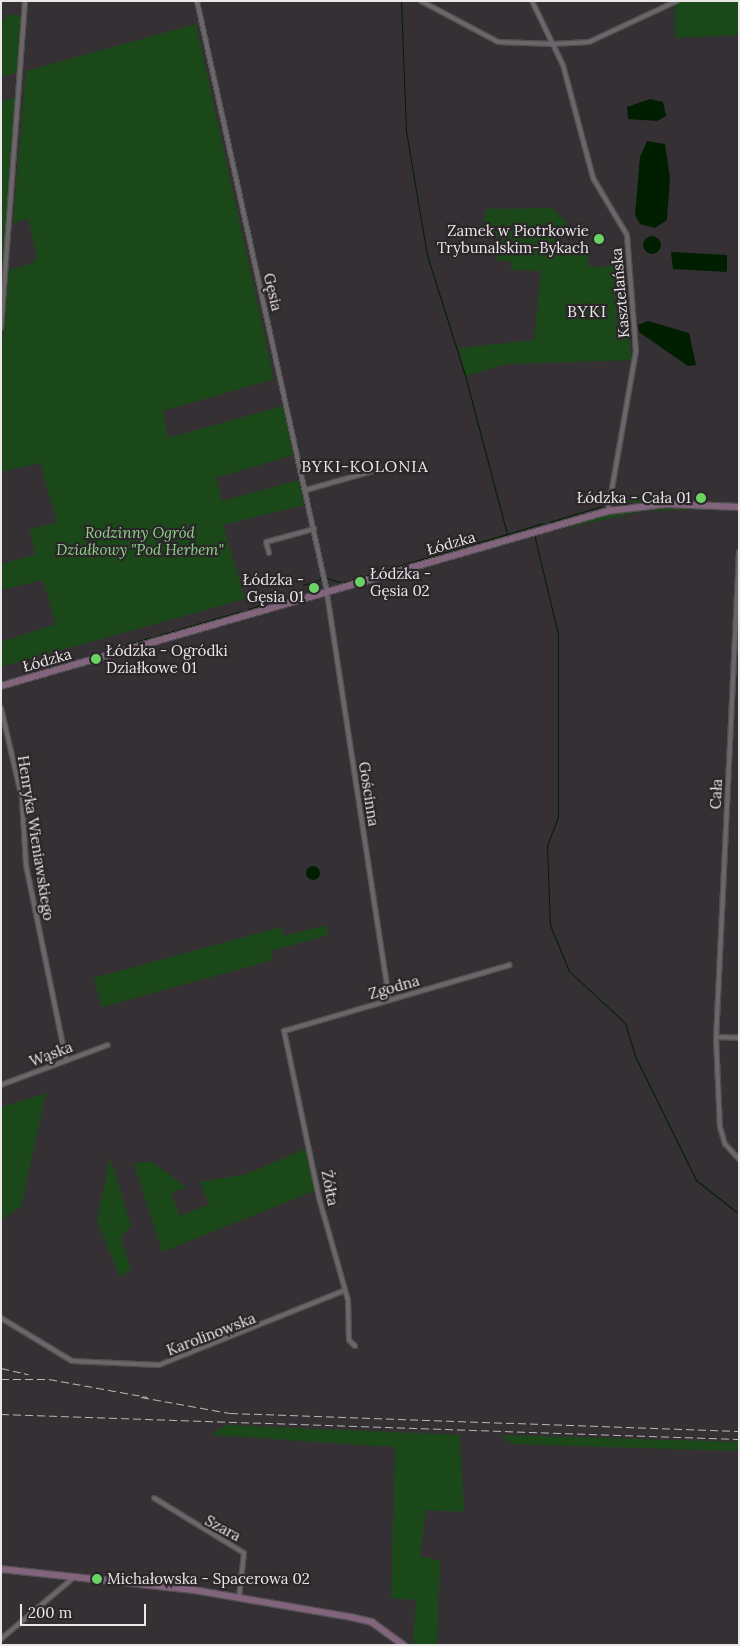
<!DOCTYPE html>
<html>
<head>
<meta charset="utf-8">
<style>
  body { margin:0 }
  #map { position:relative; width:740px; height:1646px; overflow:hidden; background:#353033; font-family:Lora,serif }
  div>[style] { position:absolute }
  .green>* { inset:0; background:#1b4818 }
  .water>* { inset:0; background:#001f00 }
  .round { border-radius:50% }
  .stream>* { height:1px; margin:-0.5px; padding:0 0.5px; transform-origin:0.5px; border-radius:0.5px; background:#001f00 }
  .roads { filter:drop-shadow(1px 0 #524e51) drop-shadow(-1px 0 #524e51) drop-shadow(0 1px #524e51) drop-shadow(0 -1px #524e51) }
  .street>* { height:4px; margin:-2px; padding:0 2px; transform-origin:2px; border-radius:2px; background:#6b666a }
  .secondary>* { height:5.5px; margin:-2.75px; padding:0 2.75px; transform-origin:2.75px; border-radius:2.75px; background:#82657c }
  .rail>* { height:1px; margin-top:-0.5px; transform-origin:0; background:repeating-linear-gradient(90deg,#b9b6b8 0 8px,transparent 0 12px) }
  .dots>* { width:14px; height:14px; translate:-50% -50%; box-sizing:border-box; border:2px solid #2b2629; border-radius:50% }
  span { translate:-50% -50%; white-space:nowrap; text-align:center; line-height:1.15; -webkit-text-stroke:4.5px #2b2629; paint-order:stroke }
  .poi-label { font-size:15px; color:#eae7e9 }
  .right { translate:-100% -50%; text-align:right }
  .left { translate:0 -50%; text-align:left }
  .street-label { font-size:15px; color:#eae7e9 }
  .park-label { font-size:15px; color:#8dd387; font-style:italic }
  .neighbourhood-label { font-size:16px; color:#eae7e9; letter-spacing:1px }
  .frame { position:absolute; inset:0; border:2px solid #eae7e9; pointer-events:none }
  .scale { position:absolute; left:20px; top:1604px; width:126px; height:22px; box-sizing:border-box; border:2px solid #eae7e9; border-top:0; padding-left:6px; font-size:15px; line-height:18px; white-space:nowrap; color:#eae7e9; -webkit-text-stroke:4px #2b2629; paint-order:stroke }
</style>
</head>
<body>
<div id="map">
  <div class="green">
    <div style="clip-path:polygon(683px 1px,739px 1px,739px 35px,675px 38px,675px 5px)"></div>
    <div style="clip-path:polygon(7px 15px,21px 15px,19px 72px,1px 77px,1px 25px)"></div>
    <div style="clip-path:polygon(196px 24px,274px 379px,163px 411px,168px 438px,283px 406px,293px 455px,216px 478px,222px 501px,299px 480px,304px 505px,223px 525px,245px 599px,1px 667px,1px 642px,56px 624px,43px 580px,1px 590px,1px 564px,36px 554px,29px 530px,57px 522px,40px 463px,1px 472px,1px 356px,9px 270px,33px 263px,37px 255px,28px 219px,13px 223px,26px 71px)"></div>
    <div style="clip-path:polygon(17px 97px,9px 187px,1px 291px,1px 101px)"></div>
    <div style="clip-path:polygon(551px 208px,568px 223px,555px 230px,557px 247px,586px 255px,590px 267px,623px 265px,626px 276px,614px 276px,618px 335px,629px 335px,632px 360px,506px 364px,466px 376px,459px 348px,534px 340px,541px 271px,511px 270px,511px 261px,497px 261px,499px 237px,479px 238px,487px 209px)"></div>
    <div style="clip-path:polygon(616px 279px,627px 281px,631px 327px,624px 327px,619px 317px,622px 310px)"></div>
    <div style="clip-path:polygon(650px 497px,646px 502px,609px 503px,638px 498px)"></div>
    <div style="clip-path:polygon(657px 506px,708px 509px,644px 511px,536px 534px,610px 513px)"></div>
    <div style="clip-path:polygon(326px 925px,328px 935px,271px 951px,273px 960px,102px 1007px,94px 978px,281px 927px,284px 936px)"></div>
    <div style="clip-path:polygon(46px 1093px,21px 1207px,1px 1220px,1px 1107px)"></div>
    <div style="clip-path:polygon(307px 1148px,317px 1190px,162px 1252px,134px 1163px,152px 1162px,186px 1187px,171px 1193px,180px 1216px,209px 1204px,200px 1182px,247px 1174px)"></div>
    <div style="clip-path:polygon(110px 1158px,131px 1226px,121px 1237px,131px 1269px,120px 1277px,97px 1221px)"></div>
    <div style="clip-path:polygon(226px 1425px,460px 1435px,464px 1512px,426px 1510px,420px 1556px,440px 1561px,437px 1645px,413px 1644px,416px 1600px,391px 1598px,395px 1447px,210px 1435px)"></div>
    <div style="clip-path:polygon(499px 1435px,739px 1442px,739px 1451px,514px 1444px)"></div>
  </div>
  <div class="water">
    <div style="clip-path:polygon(650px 99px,663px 102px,666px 116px,657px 121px,628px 119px,627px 107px)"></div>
    <div style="clip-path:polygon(647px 141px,665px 144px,670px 178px,667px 220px,655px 228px,640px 224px,635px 215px,640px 157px)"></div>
    <div class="round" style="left:643px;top:236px;width:18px;height:18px"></div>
    <div style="clip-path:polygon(671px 252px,727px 255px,727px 272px,673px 269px)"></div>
    <div style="clip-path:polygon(648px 321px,689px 333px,696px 365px,688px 366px,639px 332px,638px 325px)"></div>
    <div class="round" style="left:306px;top:866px;width:14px;height:14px"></div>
  </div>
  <div class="stream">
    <div style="left:401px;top:1px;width:130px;rotate:87.8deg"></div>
    <div style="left:406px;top:131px;width:126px;rotate:80.4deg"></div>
    <div style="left:427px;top:255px;width:130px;rotate:72.5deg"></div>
    <div style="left:466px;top:379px;width:160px;rotate:75.2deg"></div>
    <div style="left:507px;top:534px;width:37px;rotate:-17deg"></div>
    <div style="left:549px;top:522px;width:55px;rotate:-16.8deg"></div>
    <div style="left:534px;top:534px;width:103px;rotate:76.5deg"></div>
    <div style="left:558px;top:634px;width:183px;rotate:90deg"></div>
    <div style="left:558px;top:817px;width:30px;rotate:111deg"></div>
    <div style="left:547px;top:845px;width:80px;rotate:87.9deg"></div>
    <div style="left:550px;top:925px;width:50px;rotate:67.6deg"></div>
    <div style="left:569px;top:971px;width:76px;rotate:42.9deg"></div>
    <div style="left:625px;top:1023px;width:37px;rotate:73deg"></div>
    <div style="left:636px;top:1058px;width:136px;rotate:63.8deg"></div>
    <div style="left:696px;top:1180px;width:55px;rotate:38.3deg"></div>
    <div style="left:327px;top:578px;width:14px;rotate:17deg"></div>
    <div style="left:344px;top:582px;width:170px;rotate:-16.4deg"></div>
    <div style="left:303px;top:585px;width:20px;rotate:-18deg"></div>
    <div style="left:248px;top:609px;width:39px;rotate:-17deg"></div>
    <div style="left:156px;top:636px;width:89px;rotate:-16.4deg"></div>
    <div style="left:119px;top:647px;width:34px;rotate:-17deg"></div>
  </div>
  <div class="roads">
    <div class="street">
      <div style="left:197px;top:1px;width:600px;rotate:77.59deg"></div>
      <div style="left:326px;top:587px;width:418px;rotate:81.3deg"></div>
      <div style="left:421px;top:1px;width:87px;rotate:28deg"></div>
      <div style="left:498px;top:42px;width:55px;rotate:2.1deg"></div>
      <div style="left:553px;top:44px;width:36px;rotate:-3deg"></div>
      <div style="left:589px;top:42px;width:97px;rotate:-25deg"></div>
      <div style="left:532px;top:1px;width:71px;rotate:64.2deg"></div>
      <div style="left:563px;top:65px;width:117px;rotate:75.1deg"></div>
      <div style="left:593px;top:178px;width:66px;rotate:59.2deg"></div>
      <div style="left:627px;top:235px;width:116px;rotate:85.6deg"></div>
      <div style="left:636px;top:351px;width:162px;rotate:99.9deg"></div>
      <div style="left:1px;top:328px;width:328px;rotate:-85.8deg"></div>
      <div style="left:306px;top:490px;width:77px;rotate:-15.8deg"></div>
      <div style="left:739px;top:552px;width:486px;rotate:92.7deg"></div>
      <div style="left:716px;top:1037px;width:90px;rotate:87.5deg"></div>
      <div style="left:720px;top:1127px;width:18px;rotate:74deg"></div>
      <div style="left:725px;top:1144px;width:21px;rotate:47deg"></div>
      <div style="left:269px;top:553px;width:11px;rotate:-105deg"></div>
      <div style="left:266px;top:542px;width:50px;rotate:-15.2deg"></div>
      <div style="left:1px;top:708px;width:93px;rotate:77deg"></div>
      <div style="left:22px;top:799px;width:66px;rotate:86.5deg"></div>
      <div style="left:26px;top:865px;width:199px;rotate:78.4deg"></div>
      <div style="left:716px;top:1037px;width:23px;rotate:2deg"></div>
      <div style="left:1px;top:1085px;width:114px;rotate:-20.5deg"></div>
      <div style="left:1px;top:1318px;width:83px;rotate:31.2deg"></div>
      <div style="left:72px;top:1361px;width:87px;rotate:2.6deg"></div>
      <div style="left:159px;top:1365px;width:198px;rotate:-21.9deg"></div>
      <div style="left:355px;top:1346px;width:8px;rotate:-135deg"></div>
      <div style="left:349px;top:1340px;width:40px;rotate:-91.4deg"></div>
      <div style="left:348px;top:1300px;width:106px;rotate:-105.9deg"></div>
      <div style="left:319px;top:1198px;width:171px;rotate:-101.8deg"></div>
      <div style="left:284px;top:1031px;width:235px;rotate:-16.3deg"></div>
      <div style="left:154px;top:1498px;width:105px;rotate:31.4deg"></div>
      <div style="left:244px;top:1553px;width:45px;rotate:96.3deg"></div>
      <div style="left:1px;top:1639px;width:96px;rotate:-40.3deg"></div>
    </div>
    <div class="secondary">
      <div style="left:1px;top:686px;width:632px;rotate:-16.08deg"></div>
      <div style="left:608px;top:511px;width:58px;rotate:-6.9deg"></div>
      <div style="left:666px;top:504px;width:73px;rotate:2.4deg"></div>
      <div style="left:1px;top:1569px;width:194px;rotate:6.2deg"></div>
      <div style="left:194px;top:1590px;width:159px;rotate:9.8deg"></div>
      <div style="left:351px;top:1617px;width:22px;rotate:13deg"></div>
      <div style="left:372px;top:1622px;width:39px;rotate:36deg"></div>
    </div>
  </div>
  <div class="rail">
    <div style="left:1px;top:1368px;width:28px;rotate:13deg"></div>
    <div style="left:1px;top:1379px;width:48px"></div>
    <div style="left:49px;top:1379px;width:100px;rotate:10.4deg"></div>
    <div style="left:141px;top:1397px;width:90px;rotate:10.2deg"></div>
    <div style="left:230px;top:1413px;width:509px;rotate:2.03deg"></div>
    <div style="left:1px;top:1414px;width:738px;rotate:1.94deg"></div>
  </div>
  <div class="dots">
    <div style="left:599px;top:239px;background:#6bd363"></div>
    <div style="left:701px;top:498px;background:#6bd363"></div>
    <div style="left:360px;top:582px;background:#6bd363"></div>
    <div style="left:314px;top:588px;background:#6bd363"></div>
    <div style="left:96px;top:659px;background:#6bd363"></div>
    <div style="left:97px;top:1579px;background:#6bd363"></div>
  </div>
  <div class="poi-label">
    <span class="right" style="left:589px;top:239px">Zamek w Piotrkowie<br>Trybunalskim-Bykach</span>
    <span class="right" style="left:691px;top:498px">Łódzka - Cała 01</span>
    <span class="left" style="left:370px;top:582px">Łódzka -<br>Gęsia 02</span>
    <span class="right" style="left:304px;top:588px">Łódzka -<br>Gęsia 01</span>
    <span class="left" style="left:106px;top:659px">Łódzka - Ogródki<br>Działkowe 01</span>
    <span class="left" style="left:107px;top:1579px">Michałowska - Spacerowa 02</span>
  </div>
  <div class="street-label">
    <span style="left:273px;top:292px;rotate:77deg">Gęsia</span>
    <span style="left:620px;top:293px;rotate:-95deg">Kasztelańska</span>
    <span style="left:451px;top:543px;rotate:-16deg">Łódzka</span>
    <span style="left:47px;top:660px;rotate:-16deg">Łódzka</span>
    <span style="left:369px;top:794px;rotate:81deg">Gościnna</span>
    <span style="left:716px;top:794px;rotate:-87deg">Cała</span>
    <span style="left:36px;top:838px;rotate:81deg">Henryka Wieniawskiego</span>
    <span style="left:394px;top:987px;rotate:-16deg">Zgodna</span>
    <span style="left:51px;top:1054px;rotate:-21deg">Wąska</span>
    <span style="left:330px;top:1188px;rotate:79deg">Żółta</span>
    <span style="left:211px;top:1334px;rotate:-21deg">Karolinowska</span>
    <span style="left:223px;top:1528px;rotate:28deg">Szara</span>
  </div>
  <div class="park-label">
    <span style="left:140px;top:541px">Rodzinny Ogród<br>Działkowy "Pod Herbem"</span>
  </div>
  <div class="neighbourhood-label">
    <span style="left:587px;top:311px">BYKI</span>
    <span style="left:365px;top:466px">BYKI-KOLONIA</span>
  </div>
  <div class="frame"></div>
  <div class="scale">200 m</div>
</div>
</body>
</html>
